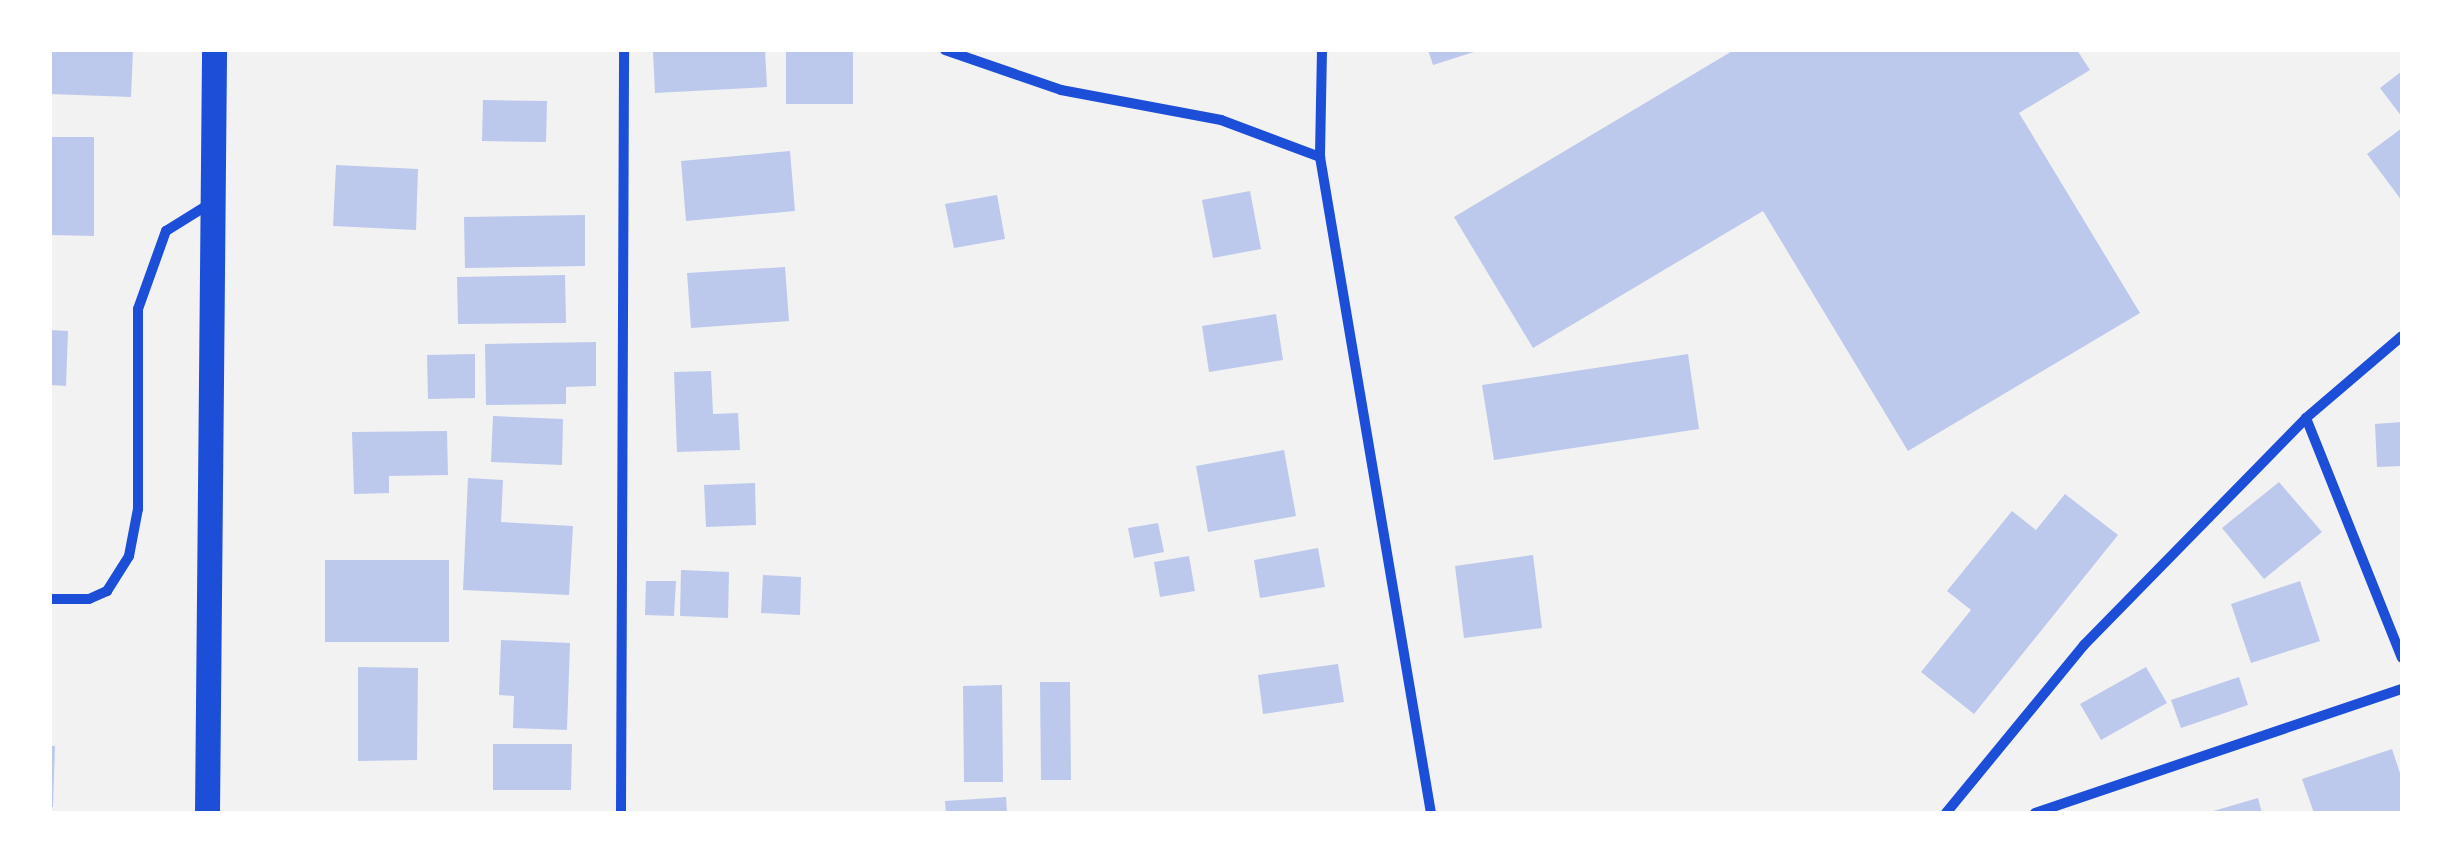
<!DOCTYPE html>
<html>
<head>
<meta charset="utf-8">
<style>
  body { margin:0 }
  #map { position:relative; width:2452px; height:863px; overflow:hidden; background:#f2f2f2; font-family:Commissioner,sans-serif }
  div>[style] { position:absolute }
  .building>* { inset:0; background:#bdc9ec }
  .minor>* { height:10px; margin:-5px; padding:0 5px; transform-origin:5px; border-radius:5px; background:#1d4ed8 }
  .primary>* { height:25px; margin:-12.5px; padding:0 12.5px; transform-origin:12.5px; border-radius:12.5px; background:#1d4ed8 }
  span { translate:-50% -50%; white-space:nowrap; text-align:center; line-height:1.15; -webkit-text-stroke:8px #fff; paint-order:stroke }
  .frame { position:absolute; inset:0; border:52px solid #fff; pointer-events:none }
</style>
</head>
<body>
<div id="map">
  <div class="building">
    <div style="clip-path:polygon(50px 50px,133px 50px,131px 97px,50px 94px)"></div>
    <div style="clip-path:polygon(765px 50px,767px 87px,655px 93px,653px 52px)"></div>
    <div style="clip-path:polygon(786px 50px,853px 50px,853px 104px,786px 104px)"></div>
    <div style="clip-path:polygon(1428px 50px,1477px 50px,1477px 51px,1433px 65px)"></div>
    <div style="clip-path:polygon(1734px 50px,2077px 50px,2090px 70px,2019px 113px,2140px 313px,1908px 451px,1763px 211px,1533px 348px,1454px 217px)"></div>
    <div style="clip-path:polygon(2402px 71px,2402px 117px,2380px 88px)"></div>
    <div style="clip-path:polygon(483px 100px,547px 101px,546px 142px,482px 141px)"></div>
    <div style="clip-path:polygon(2402px 128px,2402px 201px,2367px 154px)"></div>
    <div style="clip-path:polygon(50px 137px,94px 137px,94px 236px,50px 235px)"></div>
    <div style="clip-path:polygon(790px 151px,795px 211px,686px 221px,681px 161px)"></div>
    <div style="clip-path:polygon(336px 165px,418px 169px,416px 230px,333px 226px)"></div>
    <div style="clip-path:polygon(1250px 191px,1261px 249px,1213px 258px,1202px 200px)"></div>
    <div style="clip-path:polygon(997px 195px,1005px 239px,954px 248px,945px 204px)"></div>
    <div style="clip-path:polygon(585px 215px,585px 266px,465px 268px,464px 217px)"></div>
    <div style="clip-path:polygon(785px 267px,789px 321px,691px 328px,687px 273px)"></div>
    <div style="clip-path:polygon(565px 275px,566px 323px,458px 324px,457px 277px)"></div>
    <div style="clip-path:polygon(1276px 314px,1283px 360px,1209px 372px,1202px 326px)"></div>
    <div style="clip-path:polygon(50px 330px,68px 331px,66px 386px,50px 385px)"></div>
    <div style="clip-path:polygon(596px 342px,596px 386px,566px 387px,566px 404px,486px 405px,485px 344px)"></div>
    <div style="clip-path:polygon(475px 354px,475px 398px,428px 399px,427px 355px)"></div>
    <div style="clip-path:polygon(1688px 354px,1699px 429px,1494px 460px,1482px 385px)"></div>
    <div style="clip-path:polygon(711px 371px,713px 414px,738px 413px,740px 450px,677px 452px,674px 372px)"></div>
    <div style="clip-path:polygon(493px 416px,563px 419px,562px 465px,491px 462px)"></div>
    <div style="clip-path:polygon(2402px 422px,2402px 466px,2377px 467px,2375px 424px)"></div>
    <div style="clip-path:polygon(447px 431px,448px 475px,389px 476px,389px 493px,354px 494px,352px 432px)"></div>
    <div style="clip-path:polygon(1284px 450px,1296px 516px,1208px 532px,1196px 466px)"></div>
    <div style="clip-path:polygon(468px 478px,503px 480px,501px 522px,573px 526px,569px 595px,463px 590px)"></div>
    <div style="clip-path:polygon(2279px 482px,2322px 532px,2264px 579px,2222px 528px)"></div>
    <div style="clip-path:polygon(755px 483px,756px 525px,706px 527px,704px 485px)"></div>
    <div style="clip-path:polygon(2065px 494px,2118px 535px,1974px 714px,1921px 672px,1971px 610px,1947px 591px,2012px 511px,2036px 530px)"></div>
    <div style="clip-path:polygon(1158px 523px,1164px 552px,1134px 558px,1128px 528px)"></div>
    <div style="clip-path:polygon(1318px 548px,1325px 587px,1260px 598px,1254px 560px)"></div>
    <div style="clip-path:polygon(1533px 555px,1542px 628px,1464px 638px,1455px 566px)"></div>
    <div style="clip-path:polygon(1189px 556px,1195px 591px,1160px 597px,1154px 562px)"></div>
    <div style="clip-path:polygon(325px 560px,449px 560px,449px 642px,325px 642px)"></div>
    <div style="clip-path:polygon(681px 570px,729px 572px,728px 618px,680px 616px)"></div>
    <div style="clip-path:polygon(763px 575px,801px 577px,800px 615px,761px 613px)"></div>
    <div style="clip-path:polygon(646px 581px,676px 581px,674px 616px,645px 615px)"></div>
    <div style="clip-path:polygon(2300px 581px,2320px 641px,2251px 663px,2231px 604px)"></div>
    <div style="clip-path:polygon(501px 640px,570px 643px,567px 730px,513px 728px,514px 696px,499px 695px)"></div>
    <div style="clip-path:polygon(1338px 664px,1344px 702px,1263px 714px,1258px 675px)"></div>
    <div style="clip-path:polygon(358px 667px,418px 668px,417px 760px,358px 761px)"></div>
    <div style="clip-path:polygon(2146px 667px,2167px 703px,2101px 740px,2080px 704px)"></div>
    <div style="clip-path:polygon(2239px 677px,2248px 705px,2181px 728px,2171px 700px)"></div>
    <div style="clip-path:polygon(1040px 682px,1070px 682px,1071px 780px,1041px 780px)"></div>
    <div style="clip-path:polygon(1002px 685px,1003px 782px,964px 782px,963px 686px)"></div>
    <div style="clip-path:polygon(493px 744px,572px 744px,571px 790px,493px 790px)"></div>
    <div style="clip-path:polygon(50px 746px,55px 746px,53px 807px,50px 807px)"></div>
    <div style="clip-path:polygon(2392px 749px,2402px 779px,2402px 811px,2314px 813px,2302px 779px)"></div>
    <div style="clip-path:polygon(1006px 797px,1007px 813px,946px 813px,945px 801px)"></div>
    <div style="clip-path:polygon(2258px 798px,2262px 813px,2210px 813px,2210px 812px)"></div>
  </div>
  <div class="minor">
    <div style="left:945px;top:50px;width:123px;rotate:19deg"></div>
    <div style="left:1061px;top:90px;width:163px;rotate:10.6deg"></div>
    <div style="left:1221px;top:120px;width:106px;rotate:20.5deg"></div>
    <div style="left:1322px;top:50px;width:107px;rotate:91.1deg"></div>
    <div style="left:1320px;top:157px;width:665px;rotate:80.4deg"></div>
    <div style="left:2306px;top:418px;width:258px;rotate:68.2deg"></div>
    <div style="left:50px;top:599px;width:39px"></div>
    <div style="left:89px;top:599px;width:20px;rotate:-24deg"></div>
    <div style="left:107px;top:591px;width:41px;rotate:-57.8deg"></div>
    <div style="left:129px;top:556px;width:48px;rotate:-79.2deg"></div>
    <div style="left:138px;top:509px;width:200px;rotate:-90deg"></div>
    <div style="left:138px;top:309px;width:83px;rotate:-70.3deg"></div>
    <div style="left:166px;top:231px;width:53px;rotate:-31.9deg"></div>
    <div style="left:621px;top:813px;width:763px;rotate:-89.77deg"></div>
    <div style="left:1946px;top:813px;width:217px;rotate:-50.6deg"></div>
    <div style="left:2084px;top:645px;width:318px;rotate:-45.6deg"></div>
    <div style="left:2306px;top:418px;width:126px;rotate:-40.5deg"></div>
    <div style="left:2035px;top:813px;width:387px;rotate:-18.7deg"></div>
  </div>
  <div class="primary">
    <div style="left:207px;top:813px;width:763px;rotate:-89.47deg"></div>
  </div>
  <div class="frame"></div>
</div>
</body>
</html>
